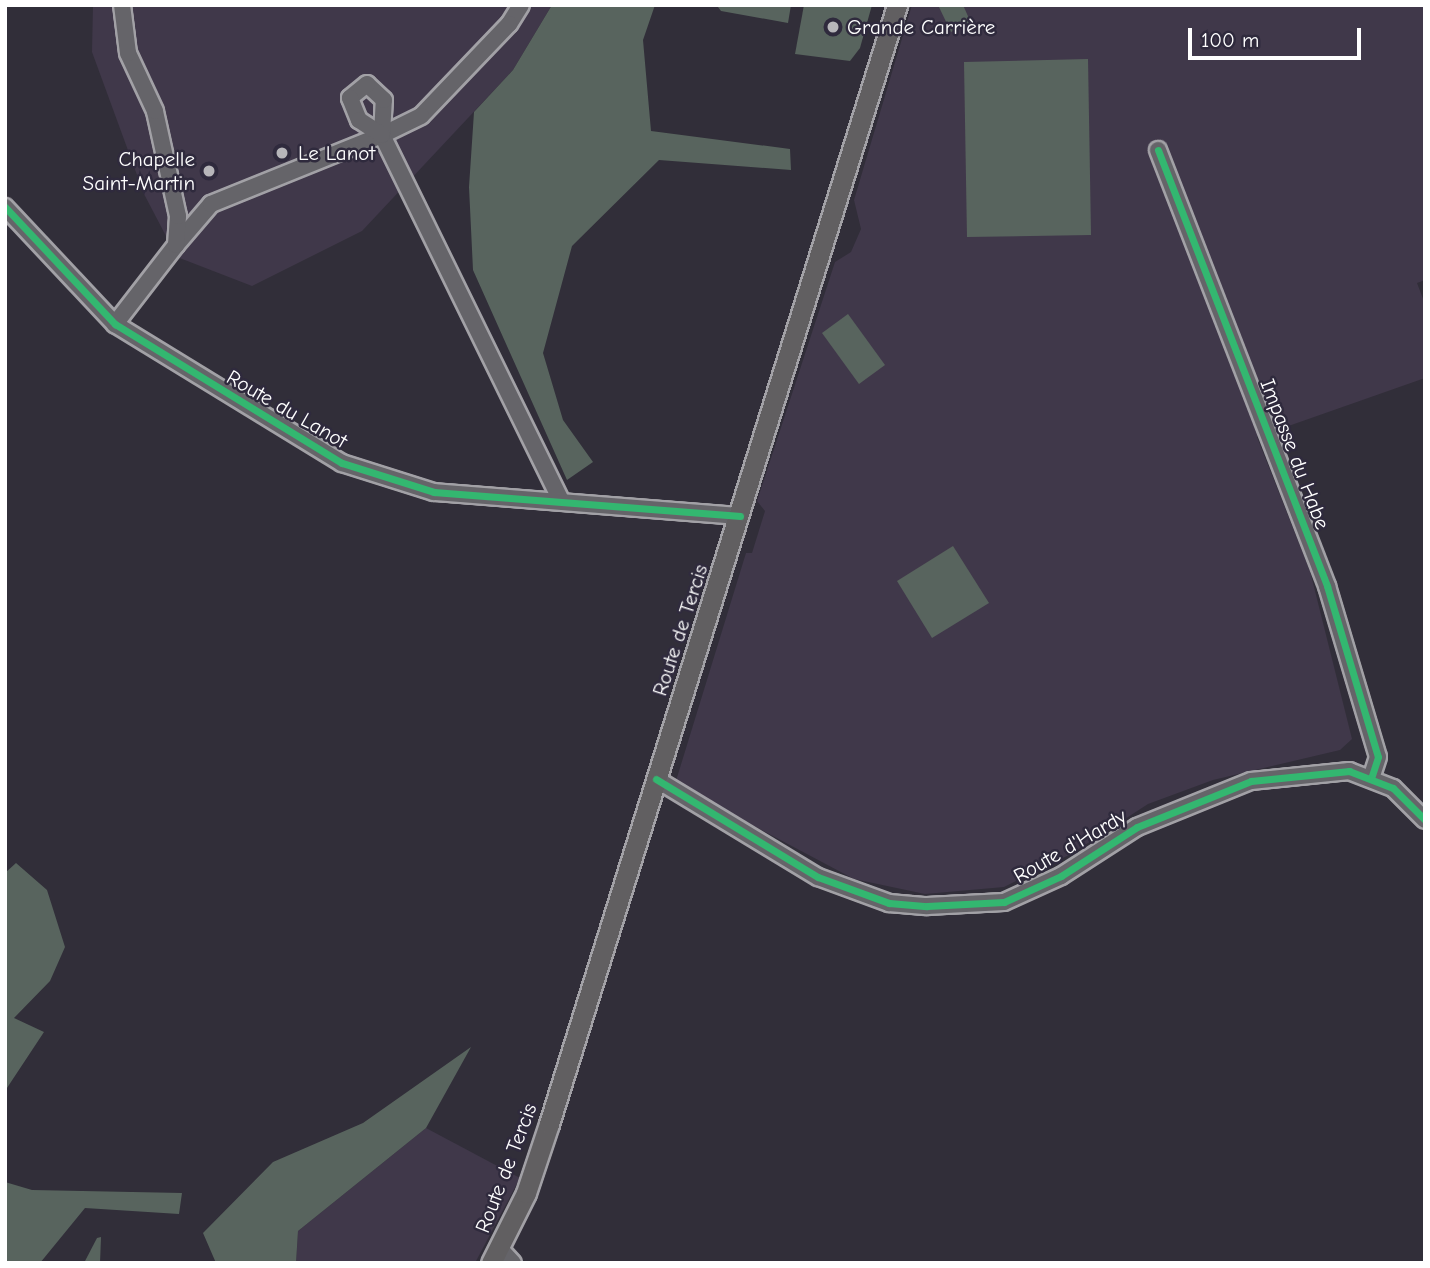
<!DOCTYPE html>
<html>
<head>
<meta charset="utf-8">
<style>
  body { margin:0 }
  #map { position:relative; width:1430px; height:1268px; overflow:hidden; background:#312e39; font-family:"Comic Neue",sans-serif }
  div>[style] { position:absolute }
  .built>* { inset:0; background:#40384a }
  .green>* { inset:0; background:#58645e }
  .roads { filter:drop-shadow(2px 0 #a2a1a6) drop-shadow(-2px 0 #a2a1a6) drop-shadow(0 2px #a2a1a6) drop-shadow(0 -2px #a2a1a6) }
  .minor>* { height:16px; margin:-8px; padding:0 8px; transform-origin:8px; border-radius:8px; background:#656469 }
  .major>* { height:19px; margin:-9.5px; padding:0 9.5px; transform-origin:9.5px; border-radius:9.5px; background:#615f61 }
  .cycleway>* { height:7px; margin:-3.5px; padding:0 3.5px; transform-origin:3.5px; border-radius:3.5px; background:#33b770 }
  .dots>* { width:19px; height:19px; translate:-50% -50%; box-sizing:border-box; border:4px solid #2f2a3d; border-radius:50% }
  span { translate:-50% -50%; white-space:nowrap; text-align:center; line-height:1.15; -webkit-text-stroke:5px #2f2a3d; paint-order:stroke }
  .poi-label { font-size:21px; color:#fff }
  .left { translate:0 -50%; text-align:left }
  .right { translate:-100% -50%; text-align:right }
  .street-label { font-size:21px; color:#fff }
  .frame { position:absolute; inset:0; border:7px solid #fff; pointer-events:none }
  .scale { position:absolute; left:1188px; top:28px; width:173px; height:32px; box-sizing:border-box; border:4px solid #fff; border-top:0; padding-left:9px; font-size:21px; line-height:24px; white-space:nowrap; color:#fff; -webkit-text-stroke:5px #2f2a3d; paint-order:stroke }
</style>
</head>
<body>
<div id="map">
  <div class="built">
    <i style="clip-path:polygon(93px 5px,552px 5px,513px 70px,362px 231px,252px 286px,177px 257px,144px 194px,92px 52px)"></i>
    <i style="clip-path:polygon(912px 5px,1425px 5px,1425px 280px,1417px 283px,1425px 304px,1425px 378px,1257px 437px,1310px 571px,1352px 739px,1340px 750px,1213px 780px,1148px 804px,1071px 854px,1004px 887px,925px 894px,854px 879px,675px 784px,746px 553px,752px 553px,765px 511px,757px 501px,835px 262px,851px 252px,861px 229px,854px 200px)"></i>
    <i style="clip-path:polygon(426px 1128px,520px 1178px,475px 1263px,296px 1263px,298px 1231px)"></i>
  </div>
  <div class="green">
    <i style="clip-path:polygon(552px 5px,655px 5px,643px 40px,651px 131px,790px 149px,791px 170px,659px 160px,572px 246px,543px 353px,563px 420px,593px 462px,567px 480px,473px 270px,469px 187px,474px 112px,513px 70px)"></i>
    <i style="clip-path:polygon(791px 5px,788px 23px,721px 11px,718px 7px)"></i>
    <i style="clip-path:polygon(804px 5px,872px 5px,860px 48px,850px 61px,795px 54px)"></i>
    <i style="clip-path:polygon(938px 5px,963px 5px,971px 23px,951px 32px)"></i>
    <i style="clip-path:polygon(1088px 59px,1091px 235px,967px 237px,964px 62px)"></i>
    <i style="clip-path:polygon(848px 314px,885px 365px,859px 384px,822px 333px)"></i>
    <i style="clip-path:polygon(953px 546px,989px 603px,932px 638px,897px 581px)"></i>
    <i style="clip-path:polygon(16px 863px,47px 890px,65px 947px,50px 981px,14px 1018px,44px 1032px,5px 1091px,5px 873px)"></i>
    <i style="clip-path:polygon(471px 1047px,426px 1128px,298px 1231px,296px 1263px,216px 1263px,203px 1233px,273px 1162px,363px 1123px)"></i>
    <i style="clip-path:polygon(5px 1182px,32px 1190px,182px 1193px,179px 1214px,85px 1208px,40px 1263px,5px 1263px)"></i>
    <i style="clip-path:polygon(101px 1237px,100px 1263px,84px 1263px,97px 1238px)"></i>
  </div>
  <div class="roads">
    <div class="minor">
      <i style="left:521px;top:5px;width:22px;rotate:122deg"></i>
      <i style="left:509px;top:24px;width:127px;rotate:133.7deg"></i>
      <i style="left:421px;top:116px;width:43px;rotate:154deg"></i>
      <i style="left:382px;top:135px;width:405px;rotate:63.9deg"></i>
      <i style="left:1158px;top:150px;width:468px;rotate:68.8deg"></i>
      <i style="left:1327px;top:586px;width:178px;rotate:73.4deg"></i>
      <i style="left:1378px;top:757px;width:20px;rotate:108deg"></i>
      <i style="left:5px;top:207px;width:161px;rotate:46.8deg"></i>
      <i style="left:115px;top:324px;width:266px;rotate:31.5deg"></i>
      <i style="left:342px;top:463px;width:96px;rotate:17.5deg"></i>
      <i style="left:434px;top:492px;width:307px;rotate:4.5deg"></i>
      <i style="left:176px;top:245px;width:54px;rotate:-49.5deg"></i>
      <i style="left:211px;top:204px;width:184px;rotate:-22deg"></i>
      <i style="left:382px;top:135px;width:35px;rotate:-87deg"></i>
      <i style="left:384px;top:100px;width:23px;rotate:-137deg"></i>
      <i style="left:367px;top:84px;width:22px;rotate:141deg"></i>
      <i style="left:350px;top:98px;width:24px;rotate:68deg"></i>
      <i style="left:359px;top:120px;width:27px;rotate:33deg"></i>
      <i style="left:115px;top:324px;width:100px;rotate:-52.3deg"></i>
      <i style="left:176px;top:245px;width:29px;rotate:-86deg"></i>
      <i style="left:178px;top:216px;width:107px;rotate:-102.4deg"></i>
      <i style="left:155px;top:111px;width:64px;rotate:-115deg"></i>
      <i style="left:128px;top:53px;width:48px;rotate:-97.1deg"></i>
      <i style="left:656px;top:779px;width:189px;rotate:31.2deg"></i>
      <i style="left:818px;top:877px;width:76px;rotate:20.1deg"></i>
      <i style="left:889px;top:903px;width:38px;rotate:5deg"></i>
      <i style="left:927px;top:906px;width:77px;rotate:-3deg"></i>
      <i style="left:1004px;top:902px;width:63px;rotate:-24.5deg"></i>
      <i style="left:1061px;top:876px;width:90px;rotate:-32.8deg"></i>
      <i style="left:1137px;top:827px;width:123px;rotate:-22deg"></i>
      <i style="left:1251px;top:781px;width:99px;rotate:-5.8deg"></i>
      <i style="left:1349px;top:771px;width:47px;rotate:21.1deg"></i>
      <i style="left:1393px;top:788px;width:45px;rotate:45deg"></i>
      <i style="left:500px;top:1249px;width:19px;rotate:47deg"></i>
    </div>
    <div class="major">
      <i style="left:491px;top:1263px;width:78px;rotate:-63.4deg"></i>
      <i style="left:526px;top:1193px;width:73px;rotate:-71.6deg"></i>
      <i style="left:549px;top:1124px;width:1172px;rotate:-72.72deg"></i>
    </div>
  </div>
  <div class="cycleway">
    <i style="left:1158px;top:150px;width:468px;rotate:68.8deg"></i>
    <i style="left:1327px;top:586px;width:178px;rotate:73.4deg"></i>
    <i style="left:1378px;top:757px;width:20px;rotate:108deg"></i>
    <i style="left:5px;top:207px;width:161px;rotate:46.8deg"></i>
    <i style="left:115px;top:324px;width:266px;rotate:31.5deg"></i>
    <i style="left:342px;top:463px;width:96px;rotate:17.5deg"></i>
    <i style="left:434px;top:492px;width:307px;rotate:4.5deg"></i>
    <i style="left:656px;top:779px;width:189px;rotate:31.2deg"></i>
    <i style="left:818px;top:877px;width:76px;rotate:20.1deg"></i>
    <i style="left:889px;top:903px;width:38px;rotate:5deg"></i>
    <i style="left:927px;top:906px;width:77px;rotate:-3deg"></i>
    <i style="left:1004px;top:902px;width:63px;rotate:-24.5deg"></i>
    <i style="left:1061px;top:876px;width:90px;rotate:-32.8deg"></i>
    <i style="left:1137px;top:827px;width:123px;rotate:-22deg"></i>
    <i style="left:1251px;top:781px;width:99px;rotate:-5.8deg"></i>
    <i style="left:1349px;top:771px;width:47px;rotate:21.1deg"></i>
    <i style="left:1393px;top:788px;width:45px;rotate:45deg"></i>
  </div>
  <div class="dots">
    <i style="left:833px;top:27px;background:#b7b6ba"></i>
    <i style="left:282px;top:153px;background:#b7b6ba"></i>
    <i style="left:209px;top:171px;background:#b7b6ba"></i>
  </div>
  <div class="poi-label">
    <span class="left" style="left:847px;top:27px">Grande Carrière</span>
    <span class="left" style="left:298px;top:153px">Le Lanot</span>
    <span class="right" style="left:195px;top:171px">Chapelle<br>Saint-Martin</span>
  </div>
  <div class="street-label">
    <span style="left:287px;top:409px;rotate:30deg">Route du Lanot</span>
    <span style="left:1295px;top:454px;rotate:69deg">Impasse du Habe</span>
    <span style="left:680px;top:630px;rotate:-72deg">Route de Tercis</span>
    <span style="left:1070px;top:846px;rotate:-30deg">Route d'Hardy</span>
    <span style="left:506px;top:1168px;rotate:-69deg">Route de Tercis</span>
  </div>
  <div class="frame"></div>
  <div class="scale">100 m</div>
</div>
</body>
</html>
